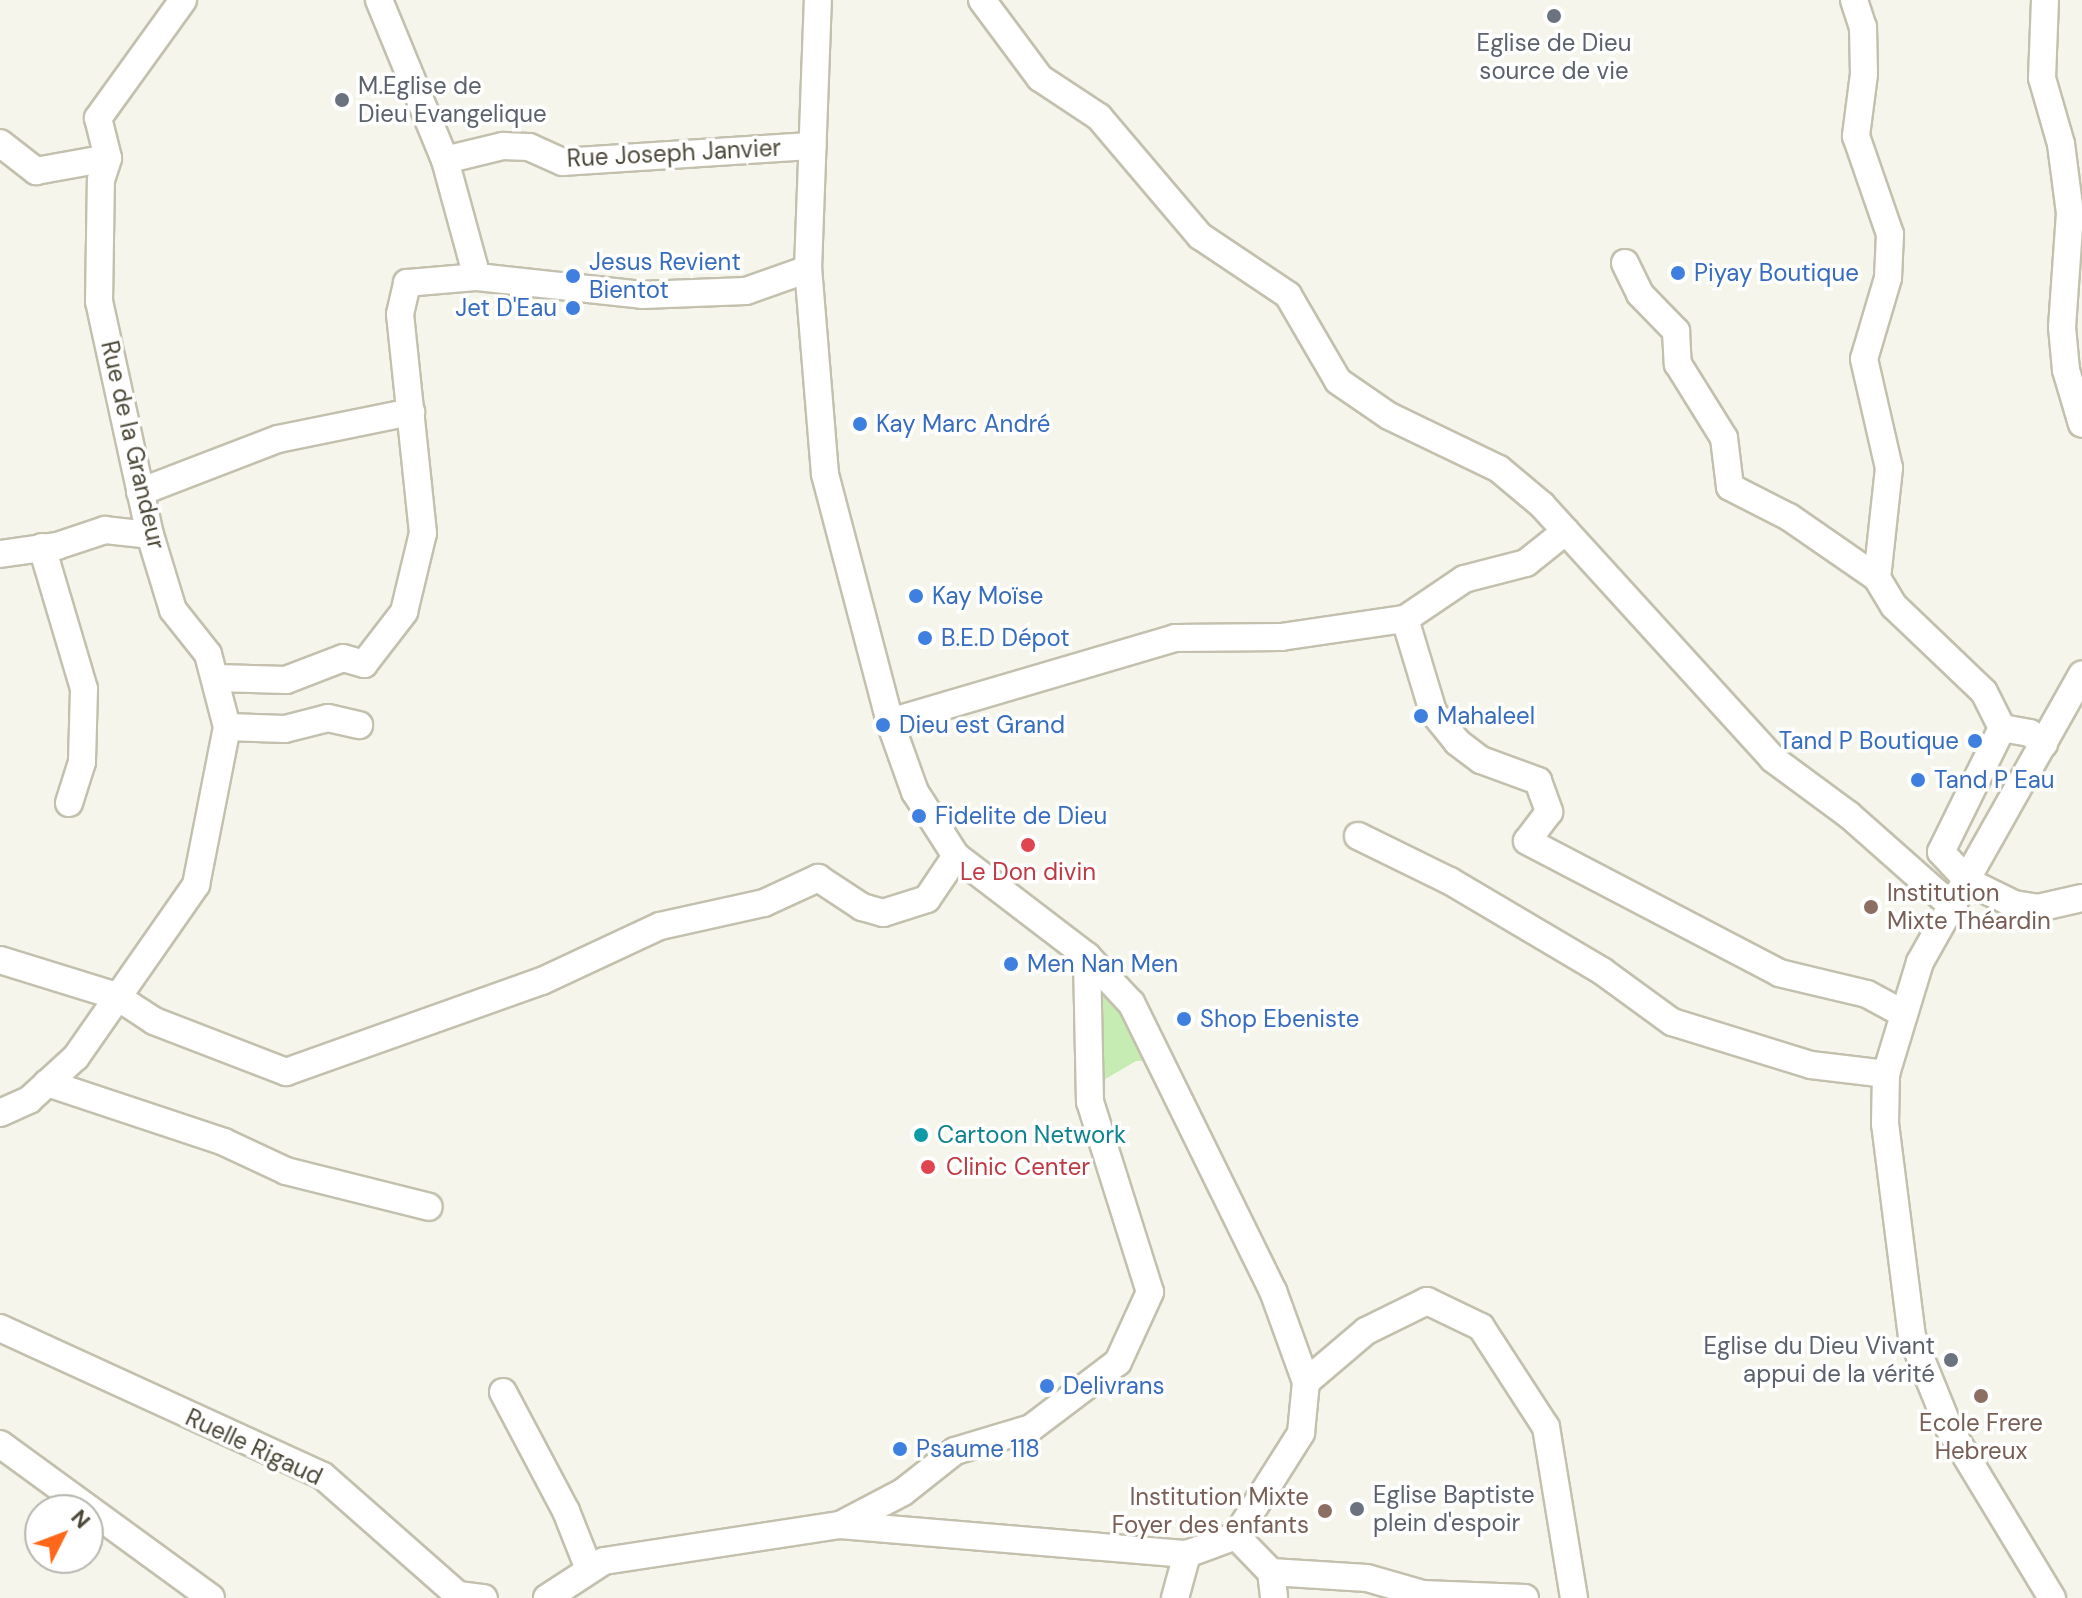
<!DOCTYPE html>
<html>
<head>
<meta charset="utf-8">
<style>
  body { margin:0 }
  #map { position:relative; width:2082px; height:1598px; overflow:hidden; background:#f6f5eb; font-family:"DM Sans",sans-serif }
  div>[style] { position:absolute }
  .green>* { inset:0; background:#c7ecb3 }
  .roads { filter:drop-shadow(2px 0 #c3c0ad) drop-shadow(-2px 0 #c3c0ad) drop-shadow(0 2px #c3c0ad) drop-shadow(0 -2px #c3c0ad) }
  .minor>* { height:26px; margin:-13px; padding:0 13px; transform-origin:13px; border-radius:13px; background:#fff }
  .dots>* { width:22px; height:22px; translate:-50% -50%; box-sizing:border-box; border:4px solid #fff; border-radius:50% }
  span { translate:-50% -50%; white-space:nowrap; text-align:center; line-height:1.15; -webkit-text-stroke:7px #fff; paint-order:stroke }
  .worship-label { font-size:24px; color:#5b616d }
  .left { translate:0 -50%; text-align:left }
  .right { translate:-100% -50%; text-align:right }
  .street-label { font-size:24px; color:#4c4838 }
  .shop-label { font-size:24px; color:#366cbe }
  .health-label { font-size:24px; color:#be3a42 }
  .education-label { font-size:24px; color:#785e54 }
  .culture-label { font-size:24px; color:#0d838f }
  .north { position:absolute; left:24px; top:1494px; width:80px; height:80px; box-sizing:border-box; background:#fff; border:2px solid #b7b6af; border-radius:50%; rotate:48deg; font-size:22px; font-weight:700; line-height:32px; text-align:center; color:#4c4838 }
  .north::after { content:''; display:block; margin:auto; width:28px; height:36px; background:#ff681a; clip-path:polygon(50% 0,100% 100%,50% 72%,0 100%) }
</style>
</head>
<body>
<div id="map">
  <div class="green">
    <i style="clip-path:polygon(1098px 981px,1154px 1061px,1136px 1061px,1102px 1081px)"></i>
  </div>
  <div class="roads">
    <div class="minor">
      <i style="left:379px;top:0;width:173px;rotate:67.6deg"></i>
      <i style="left:445px;top:160px;width:121px;rotate:74.7deg"></i>
      <i style="left:477px;top:277px;width:166px;rotate:6.2deg"></i>
      <i style="left:642px;top:295px;width:104px;rotate:-2.2deg"></i>
      <i style="left:746px;top:291px;width:66px;rotate:-19.5deg"></i>
      <i style="left:982px;top:0;width:97px;rotate:53.4deg"></i>
      <i style="left:1040px;top:78px;width:71px;rotate:33.5deg"></i>
      <i style="left:1099px;top:117px;width:156px;rotate:49.7deg"></i>
      <i style="left:1200px;top:236px;width:106px;rotate:33.8deg"></i>
      <i style="left:1288px;top:295px;width:99px;rotate:59.8deg"></i>
      <i style="left:1338px;top:381px;width:62px;rotate:34.5deg"></i>
      <i style="left:1389px;top:416px;width:122px;rotate:25.7deg"></i>
      <i style="left:1499px;top:469px;width:56px;rotate:39.9deg"></i>
      <i style="left:1542px;top:505px;width:343px;rotate:47.7deg"></i>
      <i style="left:1773px;top:759px;width:94px;rotate:36.4deg"></i>
      <i style="left:1849px;top:815px;width:140px;rotate:41.5deg"></i>
      <i style="left:1854px;top:0;width:28px;rotate:72deg"></i>
      <i style="left:1863px;top:27px;width:47px;rotate:88.8deg"></i>
      <i style="left:1864px;top:74px;width:63px;rotate:97.4deg"></i>
      <i style="left:1856px;top:136px;width:104px;rotate:70.9deg"></i>
      <i style="left:1890px;top:234px;width:44px;rotate:92.6deg"></i>
      <i style="left:1888px;top:278px;width:84px;rotate:106.5deg"></i>
      <i style="left:1864px;top:359px;width:112px;rotate:77.1deg"></i>
      <i style="left:1889px;top:468px;width:111px;rotate:96.2deg"></i>
      <i style="left:1877px;top:578px;width:33px;rotate:59deg"></i>
      <i style="left:1894px;top:606px;width:124px;rotate:43.7deg"></i>
      <i style="left:1984px;top:692px;width:40px;rotate:63.4deg"></i>
      <i style="left:2045px;top:0;width:78px;rotate:92.2deg"></i>
      <i style="left:2042px;top:78px;width:69px;rotate:73.9deg"></i>
      <i style="left:2061px;top:144px;width:70px;rotate:82.6deg"></i>
      <i style="left:2070px;top:213px;width:114px;rotate:94deg"></i>
      <i style="left:2062px;top:327px;width:43px;rotate:84.7deg"></i>
      <i style="left:2066px;top:370px;width:56px;rotate:73.5deg"></i>
      <i style="left:0;top:143px;width:46px;rotate:37.9deg"></i>
      <i style="left:36px;top:171px;width:73px;rotate:-10.2deg"></i>
      <i style="left:445px;top:160px;width:60px;rotate:-13.6deg"></i>
      <i style="left:503px;top:146px;width:26px;rotate:2deg"></i>
      <i style="left:529px;top:147px;width:37px;rotate:24deg"></i>
      <i style="left:563px;top:162px;width:250px;rotate:-3.7deg"></i>
      <i style="left:1625px;top:263px;width:34px;rotate:64deg"></i>
      <i style="left:1640px;top:294px;width:52px;rotate:45.8deg"></i>
      <i style="left:1676px;top:331px;width:33px;rotate:87deg"></i>
      <i style="left:1678px;top:364px;width:87px;rotate:58.1deg"></i>
      <i style="left:1724px;top:438px;width:49px;rotate:83deg"></i>
      <i style="left:1730px;top:487px;width:66px;rotate:27deg"></i>
      <i style="left:1789px;top:517px;width:107px;rotate:34.7deg"></i>
      <i style="left:140px;top:492px;width:148px;rotate:-21deg"></i>
      <i style="left:278px;top:439px;width:136px;rotate:-11.5deg"></i>
      <i style="left:42px;top:547px;width:148px;rotate:73.5deg"></i>
      <i style="left:84px;top:689px;width:73px;rotate:91.6deg"></i>
      <i style="left:82px;top:762px;width:43px;rotate:107.6deg"></i>
      <i style="left:0;top:554px;width:58px;rotate:-8deg"></i>
      <i style="left:57px;top:546px;width:51px;rotate:-18.4deg"></i>
      <i style="left:105px;top:530px;width:45px;rotate:6.3deg"></i>
      <i style="left:1405px;top:619px;width:71px;rotate:-34.1deg"></i>
      <i style="left:1464px;top:579px;width:64px;rotate:-14.5deg"></i>
      <i style="left:1526px;top:563px;width:51px;rotate:-38.7deg"></i>
      <i style="left:217px;top:678px;width:69px;rotate:1.7deg"></i>
      <i style="left:286px;top:680px;width:61px;rotate:-21.1deg"></i>
      <i style="left:343px;top:658px;width:22px;rotate:16deg"></i>
      <i style="left:364px;top:664px;width:66px;rotate:-52.4deg"></i>
      <i style="left:404px;top:612px;width:81px;rotate:-76.5deg"></i>
      <i style="left:423px;top:533px;width:220px;rotate:-96deg"></i>
      <i style="left:400px;top:314px;width:32px;rotate:-77deg"></i>
      <i style="left:407px;top:283px;width:70px;rotate:-4.9deg"></i>
      <i style="left:890px;top:722px;width:297px;rotate:-16.4deg"></i>
      <i style="left:1175px;top:638px;width:106px;rotate:-0.5deg"></i>
      <i style="left:1281px;top:637px;width:125px;rotate:-8.3deg"></i>
      <i style="left:1405px;top:619px;width:97px;rotate:73.2deg"></i>
      <i style="left:1433px;top:712px;width:38px;rotate:51deg"></i>
      <i style="left:1457px;top:742px;width:30px;rotate:37deg"></i>
      <i style="left:1481px;top:760px;width:61px;rotate:20.2deg"></i>
      <i style="left:1538px;top:781px;width:33px;rotate:70deg"></i>
      <i style="left:1549px;top:812px;width:36px;rotate:127deg"></i>
      <i style="left:1527px;top:841px;width:284px;rotate:27.6deg"></i>
      <i style="left:1779px;top:973px;width:90px;rotate:13.4deg"></i>
      <i style="left:1867px;top:994px;width:42px;rotate:28.4deg"></i>
      <i style="left:227px;top:727px;width:58px;rotate:2deg"></i>
      <i style="left:285px;top:729px;width:44px;rotate:-14.3deg"></i>
      <i style="left:328px;top:718px;width:32px;rotate:13deg"></i>
      <i style="left:2044px;top:744px;width:18px;rotate:-142deg"></i>
      <i style="left:2030px;top:733px;width:28px;rotate:-170deg"></i>
      <i style="left:2002px;top:728px;width:138px;rotate:116.2deg"></i>
      <i style="left:1941px;top:852px;width:41px;rotate:47deg"></i>
      <i style="left:1969px;top:882px;width:50px;rotate:26.1deg"></i>
      <i style="left:2014px;top:904px;width:24px;rotate:9deg"></i>
      <i style="left:2038px;top:908px;width:45px;rotate:-12.8deg"></i>
      <i style="left:1358px;top:836px;width:102px;rotate:26.1deg"></i>
      <i style="left:1450px;top:881px;width:177px;rotate:30.6deg"></i>
      <i style="left:1602px;top:971px;width:87px;rotate:36.1deg"></i>
      <i style="left:1672px;top:1022px;width:145px;rotate:17.2deg"></i>
      <i style="left:1811px;top:1065px;width:76px;rotate:6.8deg"></i>
      <i style="left:0;top:960px;width:121px;rotate:17.2deg"></i>
      <i style="left:116px;top:996px;width:45px;rotate:33.3deg"></i>
      <i style="left:154px;top:1021px;width:142px;rotate:21.1deg"></i>
      <i style="left:286px;top:1072px;width:272px;rotate:-19.6deg"></i>
      <i style="left:542px;top:981px;width:130px;rotate:-25deg"></i>
      <i style="left:660px;top:926px;width:107px;rotate:-12.5deg"></i>
      <i style="left:764px;top:903px;width:60px;rotate:-24.8deg"></i>
      <i style="left:818px;top:878px;width:53px;rotate:33.4deg"></i>
      <i style="left:862px;top:907px;width:22px;rotate:16deg"></i>
      <i style="left:883px;top:913px;width:46px;rotate:-17.7deg"></i>
      <i style="left:927px;top:899px;width:52px;rotate:-56deg"></i>
      <i style="left:47px;top:1083px;width:187px;rotate:18.4deg"></i>
      <i style="left:224px;top:1142px;width:68px;rotate:25.1deg"></i>
      <i style="left:286px;top:1171px;width:147px;rotate:14.1deg"></i>
      <i style="left:0;top:1113px;width:32px;rotate:-24deg"></i>
      <i style="left:29px;top:1100px;width:64px;rotate:-42.5deg"></i>
      <i style="left:76px;top:1057px;width:210px;rotate:-55.1deg"></i>
      <i style="left:196px;top:885px;width:161px;rotate:-78.9deg"></i>
      <i style="left:227px;top:727px;width:75px;rotate:-104.6deg"></i>
      <i style="left:208px;top:654px;width:56px;rotate:-128.5deg"></i>
      <i style="left:173px;top:610px;width:78px;rotate:-107deg"></i>
      <i style="left:150px;top:535px;width:239px;rotate:-102.3deg"></i>
      <i style="left:99px;top:302px;width:122px;rotate:-89.1deg"></i>
      <i style="left:101px;top:180px;width:23px;rotate:-72deg"></i>
      <i style="left:108px;top:158px;width:41px;rotate:-104deg"></i>
      <i style="left:98px;top:118px;width:145px;rotate:-54.2deg"></i>
      <i style="left:0;top:1328px;width:355px;rotate:24.6deg"></i>
      <i style="left:323px;top:1476px;width:180px;rotate:41.4deg"></i>
      <i style="left:458px;top:1595px;width:26px;rotate:7deg"></i>
      <i style="left:1306px;top:1382px;width:79px;rotate:-40.4deg"></i>
      <i style="left:1366px;top:1331px;width:68px;rotate:-26.2deg"></i>
      <i style="left:1427px;top:1301px;width:60px;rotate:25.7deg"></i>
      <i style="left:1481px;top:1327px;width:119px;rotate:57deg"></i>
      <i style="left:1546px;top:1427px;width:173px;rotate:80.7deg"></i>
      <i style="left:503px;top:1392px;width:135px;rotate:62.1deg"></i>
      <i style="left:566px;top:1511px;width:62px;rotate:68.4deg"></i>
      <i style="left:0;top:1444px;width:261px;rotate:36.1deg"></i>
      <i style="left:840px;top:1525px;width:71px;rotate:-27.6deg"></i>
      <i style="left:903px;top:1492px;width:66px;rotate:-38.3deg"></i>
      <i style="left:955px;top:1451px;width:79px;rotate:-16.8deg"></i>
      <i style="left:1031px;top:1428px;width:109px;rotate:-37.2deg"></i>
      <i style="left:1118px;top:1362px;width:77px;rotate:-65.4deg"></i>
      <i style="left:1150px;top:1292px;width:199px;rotate:-107.5deg"></i>
      <i style="left:1090px;top:1102px;width:146px;rotate:-91.2deg"></i>
      <i style="left:1236px;top:1536px;width:50px;rotate:45.8deg"></i>
      <i style="left:1271px;top:1572px;width:96px;rotate:3.6deg"></i>
      <i style="left:1367px;top:1578px;width:58px;rotate:15.9deg"></i>
      <i style="left:1423px;top:1594px;width:102px;rotate:2.2deg"></i>
      <i style="left:1271px;top:1572px;width:26px;rotate:83deg"></i>
      <i style="left:547px;top:1598px;width:68px;rotate:-33deg"></i>
      <i style="left:604px;top:1561px;width:239px;rotate:-8.7deg"></i>
      <i style="left:840px;top:1525px;width:348px;rotate:4.8deg"></i>
      <i style="left:1187px;top:1554px;width:52px;rotate:-20.2deg"></i>
      <i style="left:1236px;top:1536px;width:122px;rotate:-57.7deg"></i>
      <i style="left:1301px;top:1433px;width:51px;rotate:-84.4deg"></i>
      <i style="left:1306px;top:1382px;width:97px;rotate:-109.9deg"></i>
      <i style="left:1273px;top:1291px;width:321px;rotate:-116.2deg"></i>
      <i style="left:1131px;top:1003px;width:64px;rotate:-133.1deg"></i>
      <i style="left:1087px;top:956px;width:165px;rotate:-142.6deg"></i>
      <i style="left:956px;top:856px;width:76px;rotate:-122.6deg"></i>
      <i style="left:915px;top:792px;width:74px;rotate:-109.7deg"></i>
      <i style="left:890px;top:722px;width:256px;rotate:-104.7deg"></i>
      <i style="left:825px;top:474px;width:206px;rotate:-94.7deg"></i>
      <i style="left:808px;top:269px;width:269px;rotate:-87.9deg"></i>
      <i style="left:1175px;top:1598px;width:46px;rotate:-74.7deg"></i>
      <i style="left:2052px;top:1598px;width:199px;rotate:-121.2deg"></i>
      <i style="left:1949px;top:1428px;width:98px;rotate:-112.1deg"></i>
      <i style="left:1912px;top:1337px;width:215px;rotate:-97.2deg"></i>
      <i style="left:1885px;top:1124px;width:50px;rotate:-88.9deg"></i>
      <i style="left:1886px;top:1074px;width:117px;rotate:-73.1deg"></i>
      <i style="left:1920px;top:962px;width:330px;rotate:-60.6deg"></i>
    </div>
  </div>
  <div class="dots">
    <i style="left:1554px;top:16px;background:#6b7280"></i>
    <i style="left:342px;top:100px;background:#6b7280"></i>
    <i style="left:1678px;top:273px;background:#3f7fe0"></i>
    <i style="left:573px;top:276px;background:#3f7fe0"></i>
    <i style="left:573px;top:308px;background:#3f7fe0"></i>
    <i style="left:860px;top:424px;background:#3f7fe0"></i>
    <i style="left:916px;top:596px;background:#3f7fe0"></i>
    <i style="left:925px;top:638px;background:#3f7fe0"></i>
    <i style="left:1421px;top:716px;background:#3f7fe0"></i>
    <i style="left:883px;top:725px;background:#3f7fe0"></i>
    <i style="left:1975px;top:741px;background:#3f7fe0"></i>
    <i style="left:1918px;top:780px;background:#3f7fe0"></i>
    <i style="left:919px;top:816px;background:#3f7fe0"></i>
    <i style="left:1028px;top:845px;background:#e0444e"></i>
    <i style="left:1871px;top:907px;background:#8d6e63"></i>
    <i style="left:1011px;top:964px;background:#3f7fe0"></i>
    <i style="left:1184px;top:1019px;background:#3f7fe0"></i>
    <i style="left:921px;top:1135px;background:#0f9aa8"></i>
    <i style="left:928px;top:1167px;background:#e0444e"></i>
    <i style="left:1951px;top:1360px;background:#6b7280"></i>
    <i style="left:1047px;top:1386px;background:#3f7fe0"></i>
    <i style="left:1981px;top:1396px;background:#8d6e63"></i>
    <i style="left:900px;top:1449px;background:#3f7fe0"></i>
    <i style="left:1357px;top:1509px;background:#6b7280"></i>
    <i style="left:1325px;top:1511px;background:#8d6e63"></i>
  </div>
  <div class="worship-label">
    <span style="left:1554px;top:57px">Eglise de Dieu<br>source de vie</span>
    <span class="left" style="left:358px;top:100px">M.Eglise de<br>Dieu Evangelique</span>
    <span class="right" style="left:1935px;top:1360px">Eglise du Dieu Vivant<br>appui de la vérité</span>
    <span class="left" style="left:1373px;top:1509px">Eglise Baptiste<br>plein d'espoir</span>
  </div>
  <div class="street-label">
    <span style="left:674px;top:153px;rotate:-3deg">Rue Joseph Janvier</span>
    <span style="left:133px;top:445px;rotate:77deg">Rue de la Grandeur</span>
    <span style="left:254px;top:1447px;rotate:25deg">Ruelle Rigaud</span>
  </div>
  <div class="shop-label">
    <span class="left" style="left:589px;top:276px">Jesus Revient<br>Bientot</span>
    <span class="left" style="left:1694px;top:273px">Piyay Boutique</span>
    <span class="right" style="left:557px;top:308px">Jet D'Eau</span>
    <span class="left" style="left:876px;top:424px">Kay Marc André</span>
    <span class="left" style="left:932px;top:596px">Kay Moïse</span>
    <span class="left" style="left:941px;top:638px">B.E.D Dépot</span>
    <span class="left" style="left:1437px;top:716px">Mahaleel</span>
    <span class="left" style="left:899px;top:725px">Dieu est Grand</span>
    <span class="right" style="left:1959px;top:741px">Tand P Boutique</span>
    <span class="left" style="left:1934px;top:780px">Tand P Eau</span>
    <span class="left" style="left:935px;top:816px">Fidelite de Dieu</span>
    <span class="left" style="left:1027px;top:964px">Men Nan Men</span>
    <span class="left" style="left:1200px;top:1019px">Shop Ebeniste</span>
    <span class="left" style="left:1063px;top:1386px">Delivrans</span>
    <span class="left" style="left:916px;top:1449px">Psaume 118</span>
  </div>
  <div class="health-label">
    <span style="left:1028px;top:872px">Le Don divin</span>
    <span class="left" style="left:946px;top:1167px">Clinic Center</span>
  </div>
  <div class="education-label">
    <span class="left" style="left:1887px;top:907px">Institution<br>Mixte Théardin</span>
    <span style="left:1981px;top:1437px">Ecole Frere<br>Hebreux</span>
    <span class="right" style="left:1309px;top:1511px">Institution Mixte<br>Foyer des enfants</span>
  </div>
  <div class="culture-label">
    <span class="left" style="left:937px;top:1135px">Cartoon Network</span>
  </div>
  <div class="north">N</div>
</div>
</body>
</html>
